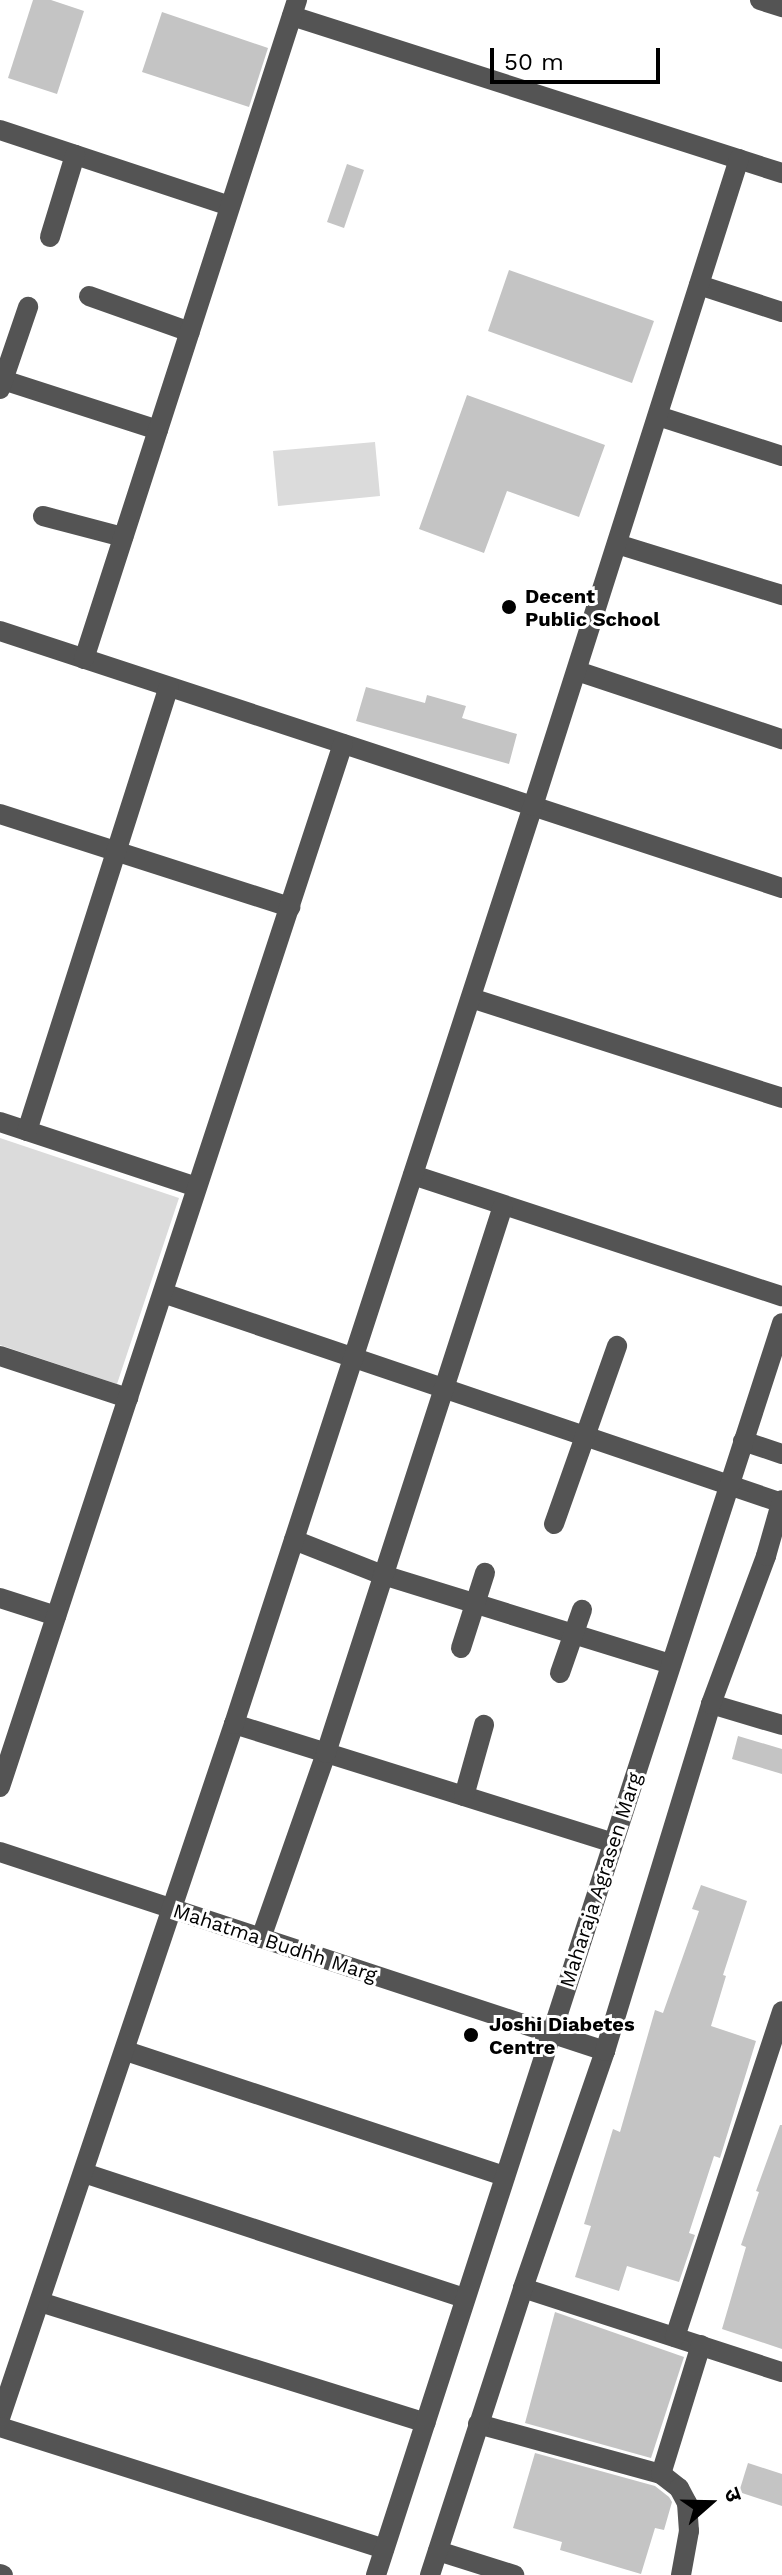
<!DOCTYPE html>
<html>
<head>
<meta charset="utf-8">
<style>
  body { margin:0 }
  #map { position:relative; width:782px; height:2575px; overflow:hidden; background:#fff; font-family:"Work Sans","Noto Sans Devanagari",sans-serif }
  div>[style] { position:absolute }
  .green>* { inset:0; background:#dbdbdb }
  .building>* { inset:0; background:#c4c4c4 }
  .minor>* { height:20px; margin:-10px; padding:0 10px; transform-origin:10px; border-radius:10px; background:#545454 }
  .dots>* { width:22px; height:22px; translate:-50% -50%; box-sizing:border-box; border:4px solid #fff; border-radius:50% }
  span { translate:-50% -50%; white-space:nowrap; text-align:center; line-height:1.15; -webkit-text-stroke:6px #fff; paint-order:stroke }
  .poi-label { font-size:20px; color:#000; font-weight:700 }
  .left { translate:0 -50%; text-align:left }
  .street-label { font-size:20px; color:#000 }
  .north { position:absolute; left:670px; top:2463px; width:80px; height:80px; -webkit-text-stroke:6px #fff; paint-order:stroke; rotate:70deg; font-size:22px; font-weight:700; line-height:32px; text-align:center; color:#000 }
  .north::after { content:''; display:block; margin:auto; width:28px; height:36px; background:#000; clip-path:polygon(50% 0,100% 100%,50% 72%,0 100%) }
  .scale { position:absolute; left:490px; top:48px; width:170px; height:36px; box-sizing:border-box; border:4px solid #000; border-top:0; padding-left:10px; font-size:24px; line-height:28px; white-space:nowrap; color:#000; -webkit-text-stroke:6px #fff; paint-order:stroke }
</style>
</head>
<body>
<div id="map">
  <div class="green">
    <i style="clip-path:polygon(375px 442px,380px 496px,278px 506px,273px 451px)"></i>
    <i style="clip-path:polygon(0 1138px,179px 1198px,117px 1384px,0 1345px)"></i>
  </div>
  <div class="building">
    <i style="clip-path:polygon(33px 0,51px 0,84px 11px,57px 94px,8px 78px)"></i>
    <i style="clip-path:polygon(162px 12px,268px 48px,249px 107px,142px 72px)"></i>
    <i style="clip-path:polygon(347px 164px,364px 170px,344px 228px,327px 222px)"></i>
    <i style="clip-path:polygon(509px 270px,654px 321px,632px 383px,488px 331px)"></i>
    <i style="clip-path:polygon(467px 395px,605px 445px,579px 517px,507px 491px,484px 553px,419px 529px)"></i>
    <i style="clip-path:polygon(366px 687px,425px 703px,427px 695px,466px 706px,462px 718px,517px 734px,509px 764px,356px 721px)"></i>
    <i style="clip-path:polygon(738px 1736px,782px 1749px,782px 1774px,732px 1759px)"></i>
    <i style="clip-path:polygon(701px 1885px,747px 1901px,723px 1975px,726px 1976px,711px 2026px,756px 2041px,720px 2158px,714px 2156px,689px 2233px,695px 2235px,679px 2282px,627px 2266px,619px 2291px,575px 2277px,591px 2226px,584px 2224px,613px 2129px,620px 2132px,655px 2010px,663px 2013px,699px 1911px,692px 1909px)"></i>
    <i style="clip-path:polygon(780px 2125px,782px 2125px,782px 2349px,722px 2329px,746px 2247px,741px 2245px,759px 2192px,756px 2191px)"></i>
    <i style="clip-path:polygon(555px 2312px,684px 2357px,651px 2458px,525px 2423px)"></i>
    <i style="clip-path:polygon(535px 2453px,655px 2486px,669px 2497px,672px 2502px,664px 2530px,655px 2528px,641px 2574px,560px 2550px,562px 2542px,513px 2528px)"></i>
    <i style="clip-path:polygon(748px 2463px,782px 2474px,782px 2506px,739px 2492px)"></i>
  </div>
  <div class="minor">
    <i style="left:760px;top:0;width:23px;rotate:18deg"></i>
    <i style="left:292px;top:16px;width:515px;rotate:17.77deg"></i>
    <i style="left:0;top:130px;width:242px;rotate:18.3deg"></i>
    <i style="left:50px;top:237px;width:86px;rotate:-73deg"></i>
    <i style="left:699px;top:285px;width:87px;rotate:18deg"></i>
    <i style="left:89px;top:296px;width:107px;rotate:19.6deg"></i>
    <i style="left:0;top:379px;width:166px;rotate:17.9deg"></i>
    <i style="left:0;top:389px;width:87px;rotate:-71.1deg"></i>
    <i style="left:658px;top:416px;width:130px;rotate:17.9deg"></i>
    <i style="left:43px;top:516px;width:83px;rotate:14.7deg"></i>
    <i style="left:617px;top:544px;width:173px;rotate:17.2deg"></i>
    <i style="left:0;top:631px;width:823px;rotate:18.19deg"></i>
    <i style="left:84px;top:659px;width:693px;rotate:-72.09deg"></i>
    <i style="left:577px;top:671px;width:216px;rotate:18.4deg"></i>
    <i style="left:0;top:814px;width:305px;rotate:17.8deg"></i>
    <i style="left:471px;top:998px;width:327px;rotate:17.8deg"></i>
    <i style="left:0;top:1122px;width:207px;rotate:18.3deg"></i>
    <i style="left:27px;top:1131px;width:466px;rotate:-72.3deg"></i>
    <i style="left:413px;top:1175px;width:388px;rotate:18.2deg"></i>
    <i style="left:163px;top:1293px;width:654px;rotate:18.74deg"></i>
    <i style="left:0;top:1356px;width:135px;rotate:18.2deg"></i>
    <i style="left:743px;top:1441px;width:41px;rotate:18.4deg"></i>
    <i style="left:554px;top:1524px;width:189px;rotate:-70.5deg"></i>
    <i style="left:294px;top:1540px;width:96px;rotate:21.5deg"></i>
    <i style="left:383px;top:1575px;width:300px;rotate:17.2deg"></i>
    <i style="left:0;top:1598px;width:59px;rotate:17.8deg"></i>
    <i style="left:461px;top:1648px;width:79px;rotate:-72.3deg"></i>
    <i style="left:560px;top:1673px;width:67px;rotate:-70.8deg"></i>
    <i style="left:711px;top:1704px;width:74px;rotate:16.5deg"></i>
    <i style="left:234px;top:1724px;width:397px;rotate:17.4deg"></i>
    <i style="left:0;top:1787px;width:1098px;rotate:-71.8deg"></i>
    <i style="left:464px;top:1796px;width:74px;rotate:-74.3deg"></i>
    <i style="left:0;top:1852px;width:637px;rotate:18.21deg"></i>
    <i style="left:261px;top:1938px;width:196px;rotate:-70.6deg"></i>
    <i style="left:326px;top:1753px;width:575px;rotate:-72.07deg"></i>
    <i style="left:126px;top:2051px;width:399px;rotate:18.3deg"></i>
    <i style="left:84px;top:2173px;width:401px;rotate:18.2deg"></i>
    <i style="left:523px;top:2288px;width:272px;rotate:18deg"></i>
    <i style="left:40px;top:2302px;width:404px;rotate:17.4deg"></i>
    <i style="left:675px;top:2337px;width:343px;rotate:-71.8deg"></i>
    <i style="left:0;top:2418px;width:732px;rotate:-71.37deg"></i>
    <i style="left:234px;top:1724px;width:965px;rotate:-71.96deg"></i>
    <i style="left:533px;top:806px;width:679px;rotate:-72.34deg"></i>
    <i style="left:478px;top:2424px;width:190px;rotate:15.3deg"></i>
    <i style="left:661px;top:2474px;width:23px;rotate:38deg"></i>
    <i style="left:679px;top:2488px;width:17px;rotate:62deg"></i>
    <i style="left:687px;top:2503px;width:28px;rotate:86deg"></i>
    <i style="left:689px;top:2531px;width:45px;rotate:100.3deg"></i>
    <i style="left:0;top:2427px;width:403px;rotate:17.6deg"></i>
    <i style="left:661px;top:2474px;width:135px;rotate:-72.8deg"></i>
    <i style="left:438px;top:2551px;width:80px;rotate:17.5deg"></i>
    <i style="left:0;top:2574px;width:3px;rotate:18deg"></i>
    <i style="left:376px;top:2575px;width:1316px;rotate:-72.03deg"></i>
    <i style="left:430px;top:2575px;width:302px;rotate:-72deg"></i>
    <i style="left:523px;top:2288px;width:251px;rotate:-70.9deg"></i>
    <i style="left:605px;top:2051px;width:363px;rotate:-73deg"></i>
    <i style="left:711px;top:1704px;width:158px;rotate:-69.6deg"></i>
    <i style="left:766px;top:1556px;width:58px;rotate:-74.1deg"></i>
  </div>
  <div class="dots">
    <i style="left:509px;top:607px;background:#000"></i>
    <i style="left:471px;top:2035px;background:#000"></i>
  </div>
  <div class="poi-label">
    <span class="left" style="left:525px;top:608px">Decent<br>Public School</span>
    <span class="left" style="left:489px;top:2036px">Joshi Diabetes<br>Centre</span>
  </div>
  <div class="street-label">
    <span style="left:601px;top:1880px;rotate:-72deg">Maharaja Agrasen Marg</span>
    <span style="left:275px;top:1943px;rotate:18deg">Mahatma Budhh Marg</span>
  </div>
  <div class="north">उ</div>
  <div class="scale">50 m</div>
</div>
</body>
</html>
